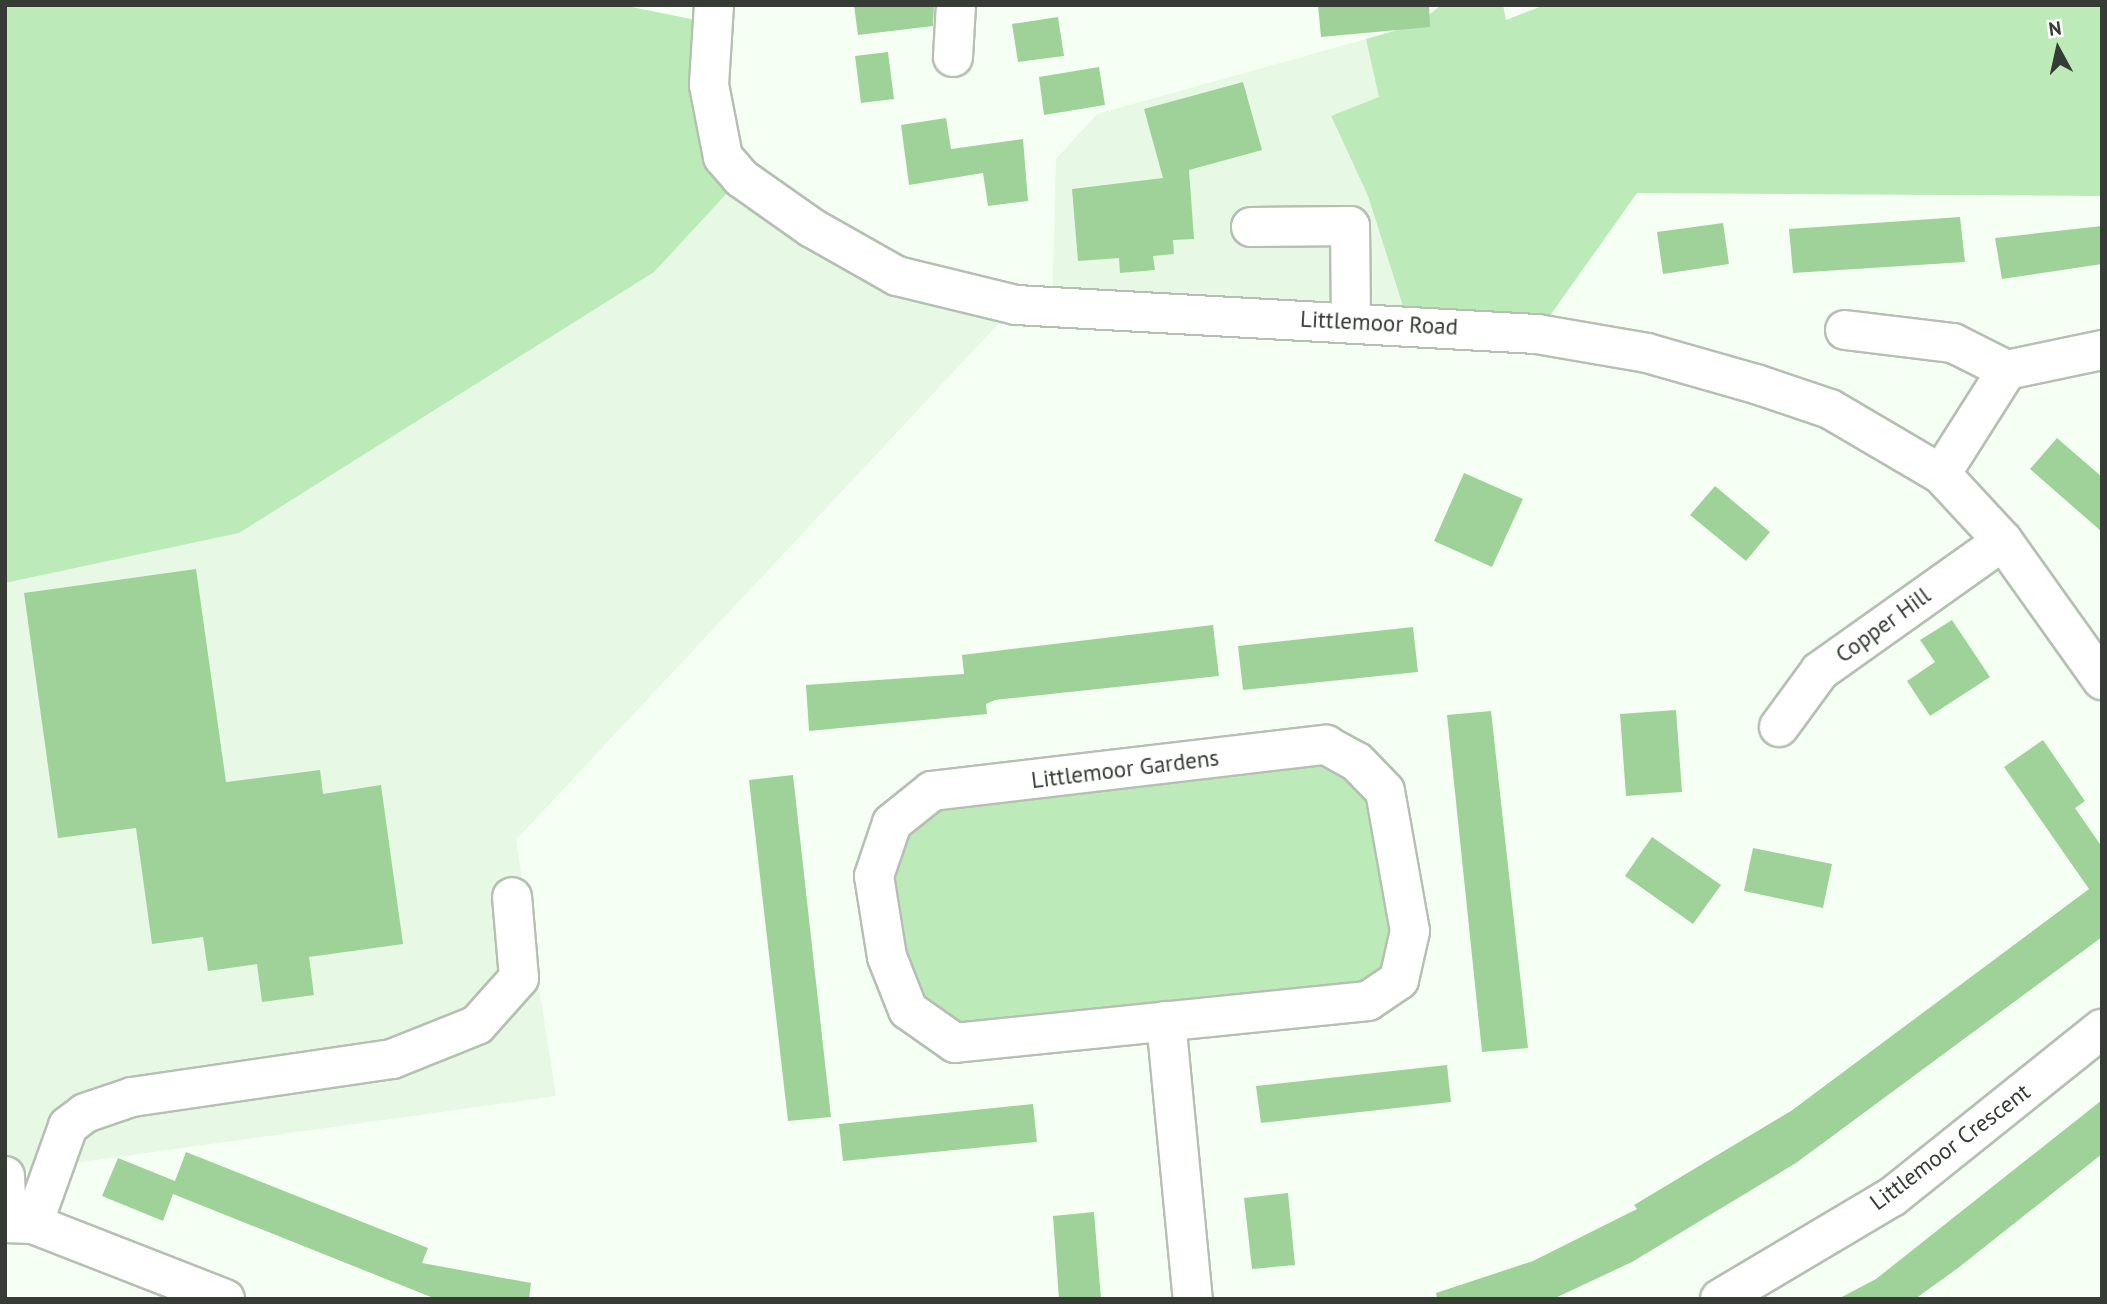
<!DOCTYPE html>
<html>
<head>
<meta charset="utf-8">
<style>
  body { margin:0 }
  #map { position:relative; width:2107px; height:1304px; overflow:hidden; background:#f5fff4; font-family:"PT Sans",sans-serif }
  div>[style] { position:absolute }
  .built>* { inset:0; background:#e7f9e5 }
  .green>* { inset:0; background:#bceab8 }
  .building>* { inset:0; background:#9ed299 }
  .roads { filter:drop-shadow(2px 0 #b5c0b3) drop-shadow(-2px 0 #b5c0b3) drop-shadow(0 2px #b5c0b3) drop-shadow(0 -2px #b5c0b3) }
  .minor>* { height:38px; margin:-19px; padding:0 19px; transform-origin:19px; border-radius:19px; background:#fff }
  span { translate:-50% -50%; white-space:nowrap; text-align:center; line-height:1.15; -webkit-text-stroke:5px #fff; paint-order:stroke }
  .street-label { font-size:23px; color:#363b35 }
  .frame { position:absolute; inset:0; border:7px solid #363b35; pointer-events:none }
  .north { position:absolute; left:2023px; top:14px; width:70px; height:70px; -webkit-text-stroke:5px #fff; paint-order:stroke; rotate:352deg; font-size:19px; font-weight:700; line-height:28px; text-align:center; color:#363b35 }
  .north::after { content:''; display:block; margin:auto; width:24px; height:32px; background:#363b35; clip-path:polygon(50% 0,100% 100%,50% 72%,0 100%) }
</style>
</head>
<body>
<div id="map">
  <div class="built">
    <i style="clip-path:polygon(1366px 39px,1380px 97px,1331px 117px,1368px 196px,1408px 322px,1052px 308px,1056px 159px,1097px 114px)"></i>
    <i style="clip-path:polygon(741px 178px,812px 228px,1016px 305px,516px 840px,556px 1096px,24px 1170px,18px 1222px,5px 1223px,5px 583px,239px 533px)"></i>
  </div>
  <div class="green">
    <i style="clip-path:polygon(5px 5px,622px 5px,711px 23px,741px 178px,654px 272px,239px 533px,5px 583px)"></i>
    <i style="clip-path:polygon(1441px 5px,1503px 5px,1506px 20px,1545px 5px,2102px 5px,2102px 196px,1637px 193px,1537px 334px,1408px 322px,1368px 196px,1331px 116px,1379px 97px,1366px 39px,1418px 24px)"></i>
    <i style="clip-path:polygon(1326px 745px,1385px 791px,1399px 980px,955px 1043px,887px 957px,892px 823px,932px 791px)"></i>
  </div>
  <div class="building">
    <i style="clip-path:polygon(854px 5px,934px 5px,933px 26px,858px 35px)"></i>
    <i style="clip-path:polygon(1318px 5px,1429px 5px,1430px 27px,1321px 37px)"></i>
    <i style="clip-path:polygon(1058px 17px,1064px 56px,1018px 62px,1012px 24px)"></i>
    <i style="clip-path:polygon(888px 52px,894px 99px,861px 103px,855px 56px)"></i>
    <i style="clip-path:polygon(1099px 67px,1105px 105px,1044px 115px,1039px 77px)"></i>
    <i style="clip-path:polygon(1243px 82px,1262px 150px,1189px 170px,1194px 239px,1173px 240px,1174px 254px,1153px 256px,1155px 270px,1120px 273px,1119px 258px,1078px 261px,1072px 189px,1163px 178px,1144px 109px)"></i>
    <i style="clip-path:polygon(946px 118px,951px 149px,1023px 139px,1028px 201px,988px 206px,983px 173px,909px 185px,901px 125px)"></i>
    <i style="clip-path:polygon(1960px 217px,1965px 262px,1793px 273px,1789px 229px)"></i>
    <i style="clip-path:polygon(1723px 223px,1729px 264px,1663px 274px,1657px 232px)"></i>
    <i style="clip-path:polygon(2102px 226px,2102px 264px,2002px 279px,1995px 238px)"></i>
    <i style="clip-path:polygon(2057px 438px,2102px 477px,2102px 532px,2030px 469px)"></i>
    <i style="clip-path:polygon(1464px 473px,1523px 499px,1492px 567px,1434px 541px)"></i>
    <i style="clip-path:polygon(1715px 486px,1770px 532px,1746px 561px,1690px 515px)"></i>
    <i style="clip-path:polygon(196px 569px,226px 782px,320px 770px,323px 794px,381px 785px,403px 944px,309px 957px,314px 995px,262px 1002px,257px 964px,208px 971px,203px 937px,152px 944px,136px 828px,58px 838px,24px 593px)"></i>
    <i style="clip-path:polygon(1952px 620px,1990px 677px,1930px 716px,1907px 681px,1935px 662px,1920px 640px)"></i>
    <i style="clip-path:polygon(1213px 625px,1219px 676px,995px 700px,986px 704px,987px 714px,809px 731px,806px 685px,964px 674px,962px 655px)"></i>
    <i style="clip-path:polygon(1413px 627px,1418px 672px,1243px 690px,1238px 646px)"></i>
    <i style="clip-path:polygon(1676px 710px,1682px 792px,1626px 796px,1620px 714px)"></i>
    <i style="clip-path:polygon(1491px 711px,1528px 1048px,1482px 1052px,1447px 715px)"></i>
    <i style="clip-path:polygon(2043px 740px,2085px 801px,2075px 808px,2102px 847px,2102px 937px,1796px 1163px,1632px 1262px,1553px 1299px,1437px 1299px,1436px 1293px,1533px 1261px,1637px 1209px,1634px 1205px,1791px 1111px,2089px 889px,2004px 767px)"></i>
    <i style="clip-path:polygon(793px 775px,831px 1117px,788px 1121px,749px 780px)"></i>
    <i style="clip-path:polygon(1652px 837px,1721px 885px,1693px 924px,1625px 876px)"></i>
    <i style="clip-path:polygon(1753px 848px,1832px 864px,1823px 908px,1744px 891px)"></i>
    <i style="clip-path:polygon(1447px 1065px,1451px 1102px,1261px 1123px,1256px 1086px)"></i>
    <i style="clip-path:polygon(2102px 1100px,2102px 1154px,1958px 1268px,1915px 1299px,1838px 1299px,1876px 1279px)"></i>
    <i style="clip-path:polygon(1033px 1104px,1037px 1142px,843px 1161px,839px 1124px)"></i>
    <i style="clip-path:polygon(186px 1152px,428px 1248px,422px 1263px,531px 1283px,529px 1299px,436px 1299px,173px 1194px,163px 1221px,102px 1196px,118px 1158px,175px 1181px)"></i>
    <i style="clip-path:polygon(1288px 1193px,1295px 1265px,1252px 1269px,1244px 1198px)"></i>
    <i style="clip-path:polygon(1094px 1212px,1101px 1299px,1059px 1299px,1053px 1216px)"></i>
  </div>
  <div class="roads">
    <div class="minor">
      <i style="left:714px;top:5px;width:80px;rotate:93.6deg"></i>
      <i style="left:709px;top:85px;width:73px;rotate:79deg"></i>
      <i style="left:723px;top:157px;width:28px;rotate:49deg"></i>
      <i style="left:741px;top:178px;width:87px;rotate:35.2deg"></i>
      <i style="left:812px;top:228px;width:98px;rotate:29.5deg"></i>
      <i style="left:897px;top:276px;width:122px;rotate:13.7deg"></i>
      <i style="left:1016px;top:305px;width:522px;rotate:3.19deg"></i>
      <i style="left:1537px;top:334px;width:112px;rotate:9.8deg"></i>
      <i style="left:1647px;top:353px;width:113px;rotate:15.9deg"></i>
      <i style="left:1756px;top:384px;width:78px;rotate:18.7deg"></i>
      <i style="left:1830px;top:409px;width:129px;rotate:30.4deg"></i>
      <i style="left:1941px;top:474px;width:91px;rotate:47.2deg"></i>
      <i style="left:2003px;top:541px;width:171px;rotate:54.5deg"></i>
      <i style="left:953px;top:57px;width:52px;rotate:-86.7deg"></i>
      <i style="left:1251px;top:227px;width:99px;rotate:-0.6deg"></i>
      <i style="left:1350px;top:226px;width:94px;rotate:89.4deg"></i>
      <i style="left:1845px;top:330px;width:109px;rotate:6.9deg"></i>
      <i style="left:1953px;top:343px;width:60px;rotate:26.6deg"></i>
      <i style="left:1941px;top:474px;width:123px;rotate:-57.6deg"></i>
      <i style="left:2007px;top:370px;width:97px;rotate:-11.9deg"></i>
      <i style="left:1779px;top:727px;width:69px;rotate:-53.8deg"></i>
      <i style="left:1820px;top:671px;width:224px;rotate:-35.4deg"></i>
      <i style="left:1326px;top:745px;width:35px;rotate:29deg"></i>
      <i style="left:1357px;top:762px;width:40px;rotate:46deg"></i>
      <i style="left:1385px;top:791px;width:142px;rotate:79.9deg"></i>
      <i style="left:1410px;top:931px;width:50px;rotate:102.7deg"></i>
      <i style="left:1399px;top:980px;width:37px;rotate:146deg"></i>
      <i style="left:1368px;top:1001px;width:415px;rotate:174.2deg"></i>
      <i style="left:955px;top:1043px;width:57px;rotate:-144.9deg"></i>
      <i style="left:908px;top:1010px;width:57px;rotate:-111.6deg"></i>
      <i style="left:887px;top:957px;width:82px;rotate:-99.1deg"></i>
      <i style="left:874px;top:876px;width:56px;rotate:-71.2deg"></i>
      <i style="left:892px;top:823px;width:51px;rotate:-38.7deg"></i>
      <i style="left:932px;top:791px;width:397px;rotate:-6.7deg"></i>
      <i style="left:1166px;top:1021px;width:279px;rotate:84.5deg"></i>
      <i style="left:5px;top:1176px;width:46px;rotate:87.5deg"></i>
      <i style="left:5px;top:1223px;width:28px;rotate:2deg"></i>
      <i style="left:33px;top:1224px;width:206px;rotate:21.3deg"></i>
      <i style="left:33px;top:1224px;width:104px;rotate:-70.3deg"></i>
      <i style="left:68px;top:1126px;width:21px;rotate:-37deg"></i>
      <i style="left:85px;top:1113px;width:50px;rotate:-18.8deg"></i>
      <i style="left:132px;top:1097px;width:263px;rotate:-8.3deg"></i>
      <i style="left:392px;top:1059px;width:92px;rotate:-21.8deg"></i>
      <i style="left:477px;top:1025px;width:63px;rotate:-48.2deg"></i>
      <i style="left:519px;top:978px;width:81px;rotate:-94.9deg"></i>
      <i style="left:1720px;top:1299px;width:200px;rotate:-30.7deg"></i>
      <i style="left:1892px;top:1197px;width:269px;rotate:-38.7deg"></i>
    </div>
  </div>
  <div class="street-label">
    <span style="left:1379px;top:323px;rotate:3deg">Littlemoor Road</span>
    <span style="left:1883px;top:625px;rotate:-36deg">Copper Hill</span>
    <span style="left:1125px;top:769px;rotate:-7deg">Littlemoor Gardens</span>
    <span style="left:1950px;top:1147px;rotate:-37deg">Littlemoor Crescent</span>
  </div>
  <div class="frame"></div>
  <div class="north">N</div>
</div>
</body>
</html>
